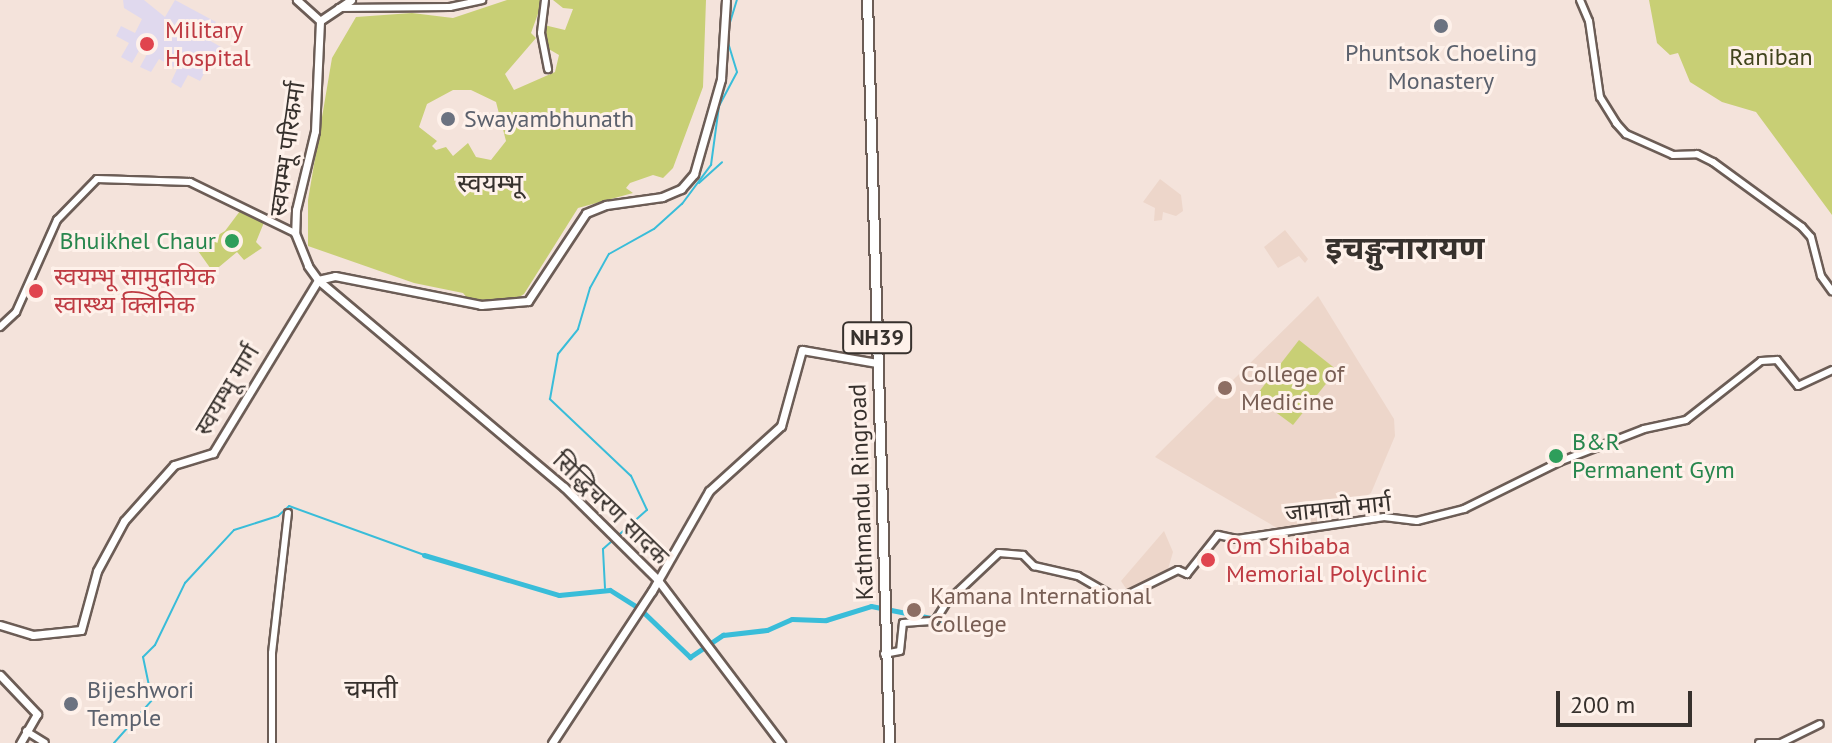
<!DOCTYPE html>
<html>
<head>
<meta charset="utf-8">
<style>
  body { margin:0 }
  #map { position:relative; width:1832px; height:743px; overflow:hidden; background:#f4e3db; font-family:"PT Sans","Noto Sans Devanagari",sans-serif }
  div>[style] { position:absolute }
  .built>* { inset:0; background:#edd6ca }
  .medical>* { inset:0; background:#e0d9ee }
  .green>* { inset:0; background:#c8cf75 }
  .stream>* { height:2px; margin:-1px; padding:0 1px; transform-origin:1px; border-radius:1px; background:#39bdd9 }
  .canal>* { height:5px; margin:-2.5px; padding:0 2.5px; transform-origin:2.5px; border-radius:2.5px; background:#39bdd9 }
  .roads { filter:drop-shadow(2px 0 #6c5d56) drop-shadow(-2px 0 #6c5d56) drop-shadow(0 2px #6c5d56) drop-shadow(0 -2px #6c5d56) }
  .tertiary>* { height:6px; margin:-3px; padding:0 3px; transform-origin:3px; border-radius:3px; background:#fff }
  .secondary>* { height:7px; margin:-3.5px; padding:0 3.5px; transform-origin:3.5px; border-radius:3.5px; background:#fff }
  .trunk>* { height:9px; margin:-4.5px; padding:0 4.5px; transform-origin:4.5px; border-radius:4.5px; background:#fff }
  .dots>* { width:22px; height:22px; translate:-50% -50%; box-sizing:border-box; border:4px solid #fef1ea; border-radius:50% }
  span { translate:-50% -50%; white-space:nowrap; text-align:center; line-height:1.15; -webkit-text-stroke:6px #fef1ea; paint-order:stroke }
  .shield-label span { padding:2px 6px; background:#fef1ea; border:2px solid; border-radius:6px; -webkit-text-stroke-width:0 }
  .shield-label { font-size:22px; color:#37312d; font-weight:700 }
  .health-label { font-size:24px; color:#be3a42 }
  .left { translate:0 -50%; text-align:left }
  .worship-label { font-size:24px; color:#5b616d }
  .park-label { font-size:24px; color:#41441d }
  .street-label { font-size:24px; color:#37312d }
  .leisure-label { font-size:24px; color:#27864d }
  .right { translate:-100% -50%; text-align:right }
  .education-label { font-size:24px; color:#785e54 }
  .neighbourhood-label { font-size:26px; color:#37312d }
  .district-label { font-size:32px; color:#37312d; font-weight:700 }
  .scale { position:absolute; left:1556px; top:691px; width:136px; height:36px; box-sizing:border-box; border:4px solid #37312d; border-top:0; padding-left:10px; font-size:24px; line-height:28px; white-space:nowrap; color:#37312d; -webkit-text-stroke:6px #fef1ea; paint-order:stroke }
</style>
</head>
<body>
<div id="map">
  <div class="built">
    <i style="clip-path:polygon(1160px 179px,1181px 195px,1183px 211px,1176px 216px,1163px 212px,1162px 220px,1154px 221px,1155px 208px,1143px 202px)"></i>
    <i style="clip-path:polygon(1285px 230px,1308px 259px,1305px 263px,1299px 256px,1278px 268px,1264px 247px)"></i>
    <i style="clip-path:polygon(1318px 296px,1394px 419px,1395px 436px,1371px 493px,1296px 539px,1155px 457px)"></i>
    <i style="clip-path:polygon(1164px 531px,1173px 552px,1166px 576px,1129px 593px,1121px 581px)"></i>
  </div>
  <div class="medical">
    <i style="clip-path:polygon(123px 0,144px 0,165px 17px,175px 0,216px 22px,207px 39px,221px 47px,215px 58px,201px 51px,194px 63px,206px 70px,200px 81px,188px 75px,181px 88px,171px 82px,177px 69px,159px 59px,151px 72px,140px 67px,147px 54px,140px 49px,132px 63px,121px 57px,129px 43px,116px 36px,121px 26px,135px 33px,142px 19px,124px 8px)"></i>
  </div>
  <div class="green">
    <i style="clip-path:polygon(evenodd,507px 0,543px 0,531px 33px,536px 38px,505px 74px,514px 90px,555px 72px,559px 55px,547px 48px,544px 25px,565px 30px,573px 9px,563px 8px,553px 0,706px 0,703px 87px,673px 168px,663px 178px,653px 175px,630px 183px,626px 188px,633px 193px,578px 208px,524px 294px,510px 303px,469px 300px,463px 293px,414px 283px,308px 246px,308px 200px,332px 58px,356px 17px,412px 13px,453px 18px,507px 0,453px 90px,471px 90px,496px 102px,506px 141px,491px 160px,476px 157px,468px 143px,453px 156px,446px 147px,436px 150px,432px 146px,437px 141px,419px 127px,427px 104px,453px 90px)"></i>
    <i style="clip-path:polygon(1649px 0,1832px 0,1832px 215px,1756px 112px,1722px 102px,1690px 82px,1678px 53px,1670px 55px,1657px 43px)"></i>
    <i style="clip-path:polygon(240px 211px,265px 220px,256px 242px,262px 248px,244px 260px,237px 252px,213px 272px,196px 248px,225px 231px)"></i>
    <i style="clip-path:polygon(1299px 340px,1337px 370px,1293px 425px,1255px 397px)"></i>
  </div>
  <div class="stream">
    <i style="left:728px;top:29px;width:30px;rotate:-73deg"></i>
    <i style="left:699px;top:183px;width:31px;rotate:-42deg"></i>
    <i style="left:605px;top:588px;width:39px;rotate:-93deg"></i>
    <i style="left:603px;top:549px;width:59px;rotate:-41.6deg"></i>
    <i style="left:647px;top:510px;width:38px;rotate:-115deg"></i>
    <i style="left:631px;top:476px;width:112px;rotate:-136.5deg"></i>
    <i style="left:550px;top:399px;width:46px;rotate:-79.9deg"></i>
    <i style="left:558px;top:354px;width:32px;rotate:-51deg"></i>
    <i style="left:578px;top:329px;width:43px;rotate:-73.7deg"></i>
    <i style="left:590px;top:288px;width:39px;rotate:-61deg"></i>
    <i style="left:609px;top:254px;width:51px;rotate:-29.1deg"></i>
    <i style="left:654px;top:229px;width:38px;rotate:-42deg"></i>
    <i style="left:682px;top:204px;width:49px;rotate:-53.4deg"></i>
    <i style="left:711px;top:165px;width:60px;rotate:-82.3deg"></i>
    <i style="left:719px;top:106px;width:38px;rotate:-62deg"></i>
    <i style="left:737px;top:72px;width:34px;rotate:-107deg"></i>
    <i style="left:114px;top:743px;width:57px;rotate:-48.5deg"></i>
    <i style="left:152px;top:700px;width:44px;rotate:-101.8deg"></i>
    <i style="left:143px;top:657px;width:17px;rotate:-45deg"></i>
    <i style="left:155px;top:645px;width:69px;rotate:-64.2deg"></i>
    <i style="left:185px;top:583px;width:72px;rotate:-47.2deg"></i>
    <i style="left:234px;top:530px;width:46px;rotate:-17.7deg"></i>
    <i style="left:278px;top:516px;width:15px;rotate:-42deg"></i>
    <i style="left:289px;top:506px;width:144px;rotate:19.9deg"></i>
  </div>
  <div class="canal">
    <i style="left:424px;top:555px;width:141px;rotate:16.5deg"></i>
    <i style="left:559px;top:595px;width:51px;rotate:-5.6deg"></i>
    <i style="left:610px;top:590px;width:34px;rotate:32deg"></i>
    <i style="left:639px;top:608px;width:71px;rotate:43.9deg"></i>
    <i style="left:690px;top:657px;width:40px;rotate:-34deg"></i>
    <i style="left:723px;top:635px;width:44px;rotate:-6.5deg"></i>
    <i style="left:767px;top:630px;width:27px;rotate:-24deg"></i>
    <i style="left:792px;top:619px;width:34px;rotate:2deg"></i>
    <i style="left:826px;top:620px;width:47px;rotate:-17.3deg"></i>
    <i style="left:871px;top:606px;width:122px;rotate:11.3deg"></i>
  </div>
  <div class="roads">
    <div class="tertiary">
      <i style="left:545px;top:0;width:33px;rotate:97deg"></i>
      <i style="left:541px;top:33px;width:37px;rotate:79deg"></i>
      <i style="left:1580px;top:0;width:23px;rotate:67deg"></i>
      <i style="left:1589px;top:21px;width:77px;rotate:81.8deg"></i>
      <i style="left:1600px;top:97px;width:31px;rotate:58deg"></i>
      <i style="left:1616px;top:123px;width:15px;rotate:48deg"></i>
      <i style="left:1626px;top:134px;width:51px;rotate:24.1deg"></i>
      <i style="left:1673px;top:155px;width:24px;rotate:-2deg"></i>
      <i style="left:1697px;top:154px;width:18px;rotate:27deg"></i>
      <i style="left:1713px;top:162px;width:110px;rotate:36.1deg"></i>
      <i style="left:1802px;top:227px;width:13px;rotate:48deg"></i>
      <i style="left:1811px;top:237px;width:40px;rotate:75.6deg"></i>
      <i style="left:1821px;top:276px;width:19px;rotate:54deg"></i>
      <i style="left:339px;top:8px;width:111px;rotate:-0.5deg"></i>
      <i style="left:450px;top:7px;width:33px;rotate:-12deg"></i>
      <i style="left:0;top:327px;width:22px;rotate:-43deg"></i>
      <i style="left:16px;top:312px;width:101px;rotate:-66deg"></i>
      <i style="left:57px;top:220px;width:57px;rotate:-45.7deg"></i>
      <i style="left:97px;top:179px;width:93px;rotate:1.8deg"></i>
      <i style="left:190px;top:182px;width:117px;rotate:25.9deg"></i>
      <i style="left:884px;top:654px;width:16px;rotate:-11deg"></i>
      <i style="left:900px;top:651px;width:28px;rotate:-84deg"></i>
      <i style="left:903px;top:623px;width:32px;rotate:-4deg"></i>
      <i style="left:935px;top:621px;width:22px;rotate:-58deg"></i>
      <i style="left:947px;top:602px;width:71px;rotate:-43.3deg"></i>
      <i style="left:999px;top:553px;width:24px;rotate:5deg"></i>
      <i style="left:1023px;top:555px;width:16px;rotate:45deg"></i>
      <i style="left:1034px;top:566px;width:45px;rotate:12.8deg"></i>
      <i style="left:1078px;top:576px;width:44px;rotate:30.1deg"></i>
      <i style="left:1116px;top:598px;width:9px;rotate:-13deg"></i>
      <i style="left:1125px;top:596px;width:59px;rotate:-26.1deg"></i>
      <i style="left:1178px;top:570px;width:10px;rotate:24deg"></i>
      <i style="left:1187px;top:574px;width:50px;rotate:-51.5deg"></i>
      <i style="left:1218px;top:535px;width:19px;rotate:12deg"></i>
      <i style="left:1237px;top:539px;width:149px;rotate:-8.5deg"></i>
      <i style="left:1384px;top:517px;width:33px;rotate:7deg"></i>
      <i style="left:1417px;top:521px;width:49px;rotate:-14.3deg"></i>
      <i style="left:1464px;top:509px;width:106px;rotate:-26.3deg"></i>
      <i style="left:1559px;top:462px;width:91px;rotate:-21.2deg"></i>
      <i style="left:1644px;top:429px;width:43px;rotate:-12.1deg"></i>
      <i style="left:1686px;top:420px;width:95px;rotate:-38.2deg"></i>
      <i style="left:1761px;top:361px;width:16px;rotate:-4deg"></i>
      <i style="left:1777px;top:360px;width:33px;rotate:51deg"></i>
      <i style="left:1798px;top:386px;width:38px;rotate:-25deg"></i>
      <i style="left:26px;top:731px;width:22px;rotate:32deg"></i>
      <i style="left:272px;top:743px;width:90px;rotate:-90deg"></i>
      <i style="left:272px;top:653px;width:141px;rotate:-83.5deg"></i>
      <i style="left:1759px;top:743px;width:20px"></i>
      <i style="left:1781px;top:743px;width:43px;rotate:-26deg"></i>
    </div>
    <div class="secondary">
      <i style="left:297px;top:0;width:31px;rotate:42deg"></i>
      <i style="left:351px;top:0;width:37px;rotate:146deg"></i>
      <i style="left:320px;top:21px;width:110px;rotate:92.6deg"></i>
      <i style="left:315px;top:131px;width:81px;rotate:103.5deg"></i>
      <i style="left:296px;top:210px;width:23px;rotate:92deg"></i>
      <i style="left:295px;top:233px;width:35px;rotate:68deg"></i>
      <i style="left:308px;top:266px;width:17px;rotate:54deg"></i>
      <i style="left:318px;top:280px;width:322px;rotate:40.1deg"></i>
      <i style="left:564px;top:487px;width:131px;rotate:44.7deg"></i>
      <i style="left:657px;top:579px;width:206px;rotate:52.9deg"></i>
      <i style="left:318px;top:280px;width:17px;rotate:-13deg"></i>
      <i style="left:335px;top:276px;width:149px;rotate:11.2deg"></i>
      <i style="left:481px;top:305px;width:47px;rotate:-4.9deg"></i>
      <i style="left:528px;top:301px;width:105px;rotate:-56.6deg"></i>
      <i style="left:586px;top:213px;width:22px;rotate:-22deg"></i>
      <i style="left:606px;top:205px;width:57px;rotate:-8.1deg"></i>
      <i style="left:662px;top:197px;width:21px;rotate:-23deg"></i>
      <i style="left:681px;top:189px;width:20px;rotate:-49deg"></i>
      <i style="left:694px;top:174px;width:99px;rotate:-74.1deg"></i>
      <i style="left:721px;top:79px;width:79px;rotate:-86.4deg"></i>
      <i style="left:0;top:625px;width:34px;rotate:17deg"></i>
      <i style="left:33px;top:635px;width:48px;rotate:-5.9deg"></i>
      <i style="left:81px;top:630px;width:61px;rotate:-74.8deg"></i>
      <i style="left:97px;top:571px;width:57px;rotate:-61.6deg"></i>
      <i style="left:124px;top:521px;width:75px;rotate:-48.2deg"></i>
      <i style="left:174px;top:465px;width:41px;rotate:-17.1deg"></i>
      <i style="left:213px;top:453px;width:202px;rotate:-58.7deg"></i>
      <i style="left:0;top:675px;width:54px;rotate:46.5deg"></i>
      <i style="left:37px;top:714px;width:34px;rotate:120deg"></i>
      <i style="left:552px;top:743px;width:182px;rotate:-56.7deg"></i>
      <i style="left:652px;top:591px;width:115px;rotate:-60.3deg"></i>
      <i style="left:709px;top:491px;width:97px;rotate:-42.1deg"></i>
      <i style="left:781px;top:426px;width:79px;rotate:-74.6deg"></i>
      <i style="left:802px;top:350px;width:76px;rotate:9.8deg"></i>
    </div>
    <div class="trunk">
      <i style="left:867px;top:0;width:743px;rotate:88.3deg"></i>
    </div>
  </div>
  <div class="dots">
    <i style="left:1441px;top:26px;background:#6b7280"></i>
    <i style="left:147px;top:44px;background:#e0444e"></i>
    <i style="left:448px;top:119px;background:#6b7280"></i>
    <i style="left:232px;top:241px;background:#2e9e5b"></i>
    <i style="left:36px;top:291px;background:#e0444e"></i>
    <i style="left:1225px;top:388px;background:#8d6e63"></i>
    <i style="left:1556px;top:456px;background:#2e9e5b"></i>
    <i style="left:1208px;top:560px;background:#e0444e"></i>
    <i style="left:914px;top:610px;background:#8d6e63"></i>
    <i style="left:71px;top:704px;background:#6b7280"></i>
  </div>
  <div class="shield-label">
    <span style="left:877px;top:338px">NH39</span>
  </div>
  <div class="health-label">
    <span class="left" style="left:165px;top:44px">Military<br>Hospital</span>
    <span class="left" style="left:54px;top:291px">स्वयम्भू सामुदायिक<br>स्वास्थ्य क्लिनिक</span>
    <span class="left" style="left:1226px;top:560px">Om Shibaba<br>Memorial Polyclinic</span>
  </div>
  <div class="worship-label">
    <span style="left:1441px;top:67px">Phuntsok Choeling<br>Monastery</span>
    <span class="left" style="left:464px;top:119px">Swayambhunath</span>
    <span class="left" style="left:87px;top:704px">Bijeshwori<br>Temple</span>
  </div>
  <div class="park-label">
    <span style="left:1771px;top:57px">Raniban</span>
  </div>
  <div class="street-label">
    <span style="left:287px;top:149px;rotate:-82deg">स्वयम्भू परिकर्मा</span>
    <span style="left:227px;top:390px;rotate:-59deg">स्वयम्भू मार्ग</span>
    <span style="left:861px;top:492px;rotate:-92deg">Kathmandu Ringroad</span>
    <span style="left:611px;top:508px;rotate:44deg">सिद्धिचरण सादक</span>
    <span style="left:1338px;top:508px;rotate:-6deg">जामाचो मार्ग</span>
  </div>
  <div class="leisure-label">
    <span class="right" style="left:216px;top:241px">Bhuikhel Chaur</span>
    <span class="left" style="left:1572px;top:456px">B&amp;R<br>Permanent Gym</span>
  </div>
  <div class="education-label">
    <span class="left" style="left:1241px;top:388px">College of<br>Medicine</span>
    <span class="left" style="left:930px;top:610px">Kamana International<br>College</span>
  </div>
  <div class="neighbourhood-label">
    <span style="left:490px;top:183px">स्वयम्भू</span>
    <span style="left:371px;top:689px">चमती</span>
  </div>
  <div class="district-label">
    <span style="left:1405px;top:247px">इचङ्गुनारायण</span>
  </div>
  <div class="scale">200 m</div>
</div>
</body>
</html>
